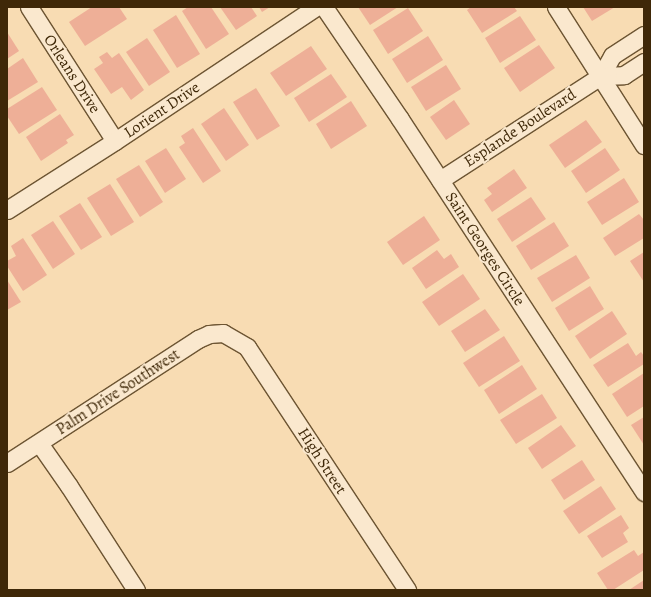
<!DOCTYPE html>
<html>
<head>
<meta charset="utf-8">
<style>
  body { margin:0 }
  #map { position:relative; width:651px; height:597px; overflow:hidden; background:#f8dcb3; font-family:Alegreya,serif }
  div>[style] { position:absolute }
  .building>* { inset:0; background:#eeaf97 }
  .roads { filter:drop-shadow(1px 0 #6d5533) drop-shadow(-1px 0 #6d5533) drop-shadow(0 1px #6d5533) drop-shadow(0 -1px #6d5533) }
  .street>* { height:17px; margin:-8.5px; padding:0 8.5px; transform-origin:8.5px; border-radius:8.5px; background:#fae8ce }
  span { translate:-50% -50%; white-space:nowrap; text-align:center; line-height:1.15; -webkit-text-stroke:4px #fae8ce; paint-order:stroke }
  .street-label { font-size:16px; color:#3f2808 }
  .frame { position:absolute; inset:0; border:8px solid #3f2808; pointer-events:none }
</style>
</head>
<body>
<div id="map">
  <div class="building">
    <i style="clip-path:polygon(92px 7px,119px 7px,127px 19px,85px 46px,69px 22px)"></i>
    <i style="clip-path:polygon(188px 7px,211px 7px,229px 34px,206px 49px,182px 11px)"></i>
    <i style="clip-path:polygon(220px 7px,251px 7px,257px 16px,236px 30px)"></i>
    <i style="clip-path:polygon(259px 7px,270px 7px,262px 12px)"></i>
    <i style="clip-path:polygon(358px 7px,398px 7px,370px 25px)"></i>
    <i style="clip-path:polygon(471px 7px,514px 7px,517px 11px,482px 33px,467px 10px)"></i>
    <i style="clip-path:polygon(583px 7px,615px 7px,592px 21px)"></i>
    <i style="clip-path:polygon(408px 8px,423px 31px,388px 54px,373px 30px)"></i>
    <i style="clip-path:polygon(176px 15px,200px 54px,177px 68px,153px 30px)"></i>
    <i style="clip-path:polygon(520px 16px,536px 40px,500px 63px,485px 38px)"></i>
    <i style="clip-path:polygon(7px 32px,19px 51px,7px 59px)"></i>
    <i style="clip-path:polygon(428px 36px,443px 60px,407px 83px,392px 59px)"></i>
    <i style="clip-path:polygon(147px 38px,170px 72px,149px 86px,126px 52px)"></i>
    <i style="clip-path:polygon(539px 45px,555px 68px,520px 92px,504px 68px)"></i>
    <i style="clip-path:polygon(311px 46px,327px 69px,286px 96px,270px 73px)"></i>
    <i style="clip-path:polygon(107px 52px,112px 58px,119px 53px,144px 90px,131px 100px,122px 87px,111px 94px,94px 69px,103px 63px,99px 57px)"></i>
    <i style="clip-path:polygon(23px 58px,38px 82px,7px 101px,7px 69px)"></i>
    <i style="clip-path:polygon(446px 65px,461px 89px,426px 111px,411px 87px)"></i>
    <i style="clip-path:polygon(331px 74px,347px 97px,309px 122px,294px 98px)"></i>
    <i style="clip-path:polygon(42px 87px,57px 110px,19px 134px,7px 116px,7px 109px)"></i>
    <i style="clip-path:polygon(256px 88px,280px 126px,257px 140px,233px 102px)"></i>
    <i style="clip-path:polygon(454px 100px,470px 124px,446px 140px,430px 117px)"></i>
    <i style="clip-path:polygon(351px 101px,367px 126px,331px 149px,316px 124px)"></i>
    <i style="clip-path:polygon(224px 108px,249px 145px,226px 161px,201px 124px)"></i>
    <i style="clip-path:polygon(60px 114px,74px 135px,66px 140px,68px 143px,41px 161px,26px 137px)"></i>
    <i style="clip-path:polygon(586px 120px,602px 142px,565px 168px,549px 145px)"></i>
    <i style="clip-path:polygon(193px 128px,221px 171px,203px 183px,179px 147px,185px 143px,181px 136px)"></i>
    <i style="clip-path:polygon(166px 148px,186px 179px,165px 193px,145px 161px)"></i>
    <i style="clip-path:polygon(605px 148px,620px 170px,586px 193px,571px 171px)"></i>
    <i style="clip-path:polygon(139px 165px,163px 202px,140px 217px,116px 179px)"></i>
    <i style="clip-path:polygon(514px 169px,527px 188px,492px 212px,484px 200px,492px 194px,487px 188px)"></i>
    <i style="clip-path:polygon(624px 178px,639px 202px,602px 225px,587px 202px)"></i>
    <i style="clip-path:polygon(110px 184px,134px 222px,111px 236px,87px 198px)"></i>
    <i style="clip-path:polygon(531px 197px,546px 219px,512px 242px,497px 219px)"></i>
    <i style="clip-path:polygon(80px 203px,102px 237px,81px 250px,59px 216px)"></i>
    <i style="clip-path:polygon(639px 214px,644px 220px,644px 238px,615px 256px,603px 238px)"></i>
    <i style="clip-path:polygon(424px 216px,440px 240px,403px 265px,387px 242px)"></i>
    <i style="clip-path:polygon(53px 221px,75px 254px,53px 269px,31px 235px)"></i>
    <i style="clip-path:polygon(554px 222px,569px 246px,531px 270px,516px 246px)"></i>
    <i style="clip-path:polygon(23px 238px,47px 275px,23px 291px,7px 266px,7px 261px,16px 256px,11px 246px)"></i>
    <i style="clip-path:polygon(437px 250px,444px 259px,451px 254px,459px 267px,426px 289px,412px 268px)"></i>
    <i style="clip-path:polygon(644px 252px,644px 282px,630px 261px)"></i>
    <i style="clip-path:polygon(576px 255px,590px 278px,552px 302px,537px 278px)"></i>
    <i style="clip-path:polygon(463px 274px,480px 299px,439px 326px,422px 302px)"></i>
    <i style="clip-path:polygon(7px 280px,21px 302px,7px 310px)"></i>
    <i style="clip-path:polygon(590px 286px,604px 309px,569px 331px,555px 308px)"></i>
    <i style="clip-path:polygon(485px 309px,500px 330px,465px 352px,451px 331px)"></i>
    <i style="clip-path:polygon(612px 311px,627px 334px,590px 359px,575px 336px)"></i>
    <i style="clip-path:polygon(504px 336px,520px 361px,479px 387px,463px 363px)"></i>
    <i style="clip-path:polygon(628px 343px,636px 356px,641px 352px,644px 356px,644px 364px,608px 387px,593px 365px)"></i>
    <i style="clip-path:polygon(522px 365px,537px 389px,499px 414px,484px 390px)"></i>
    <i style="clip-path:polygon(644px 373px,644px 406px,627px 417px,612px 394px)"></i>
    <i style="clip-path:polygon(542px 394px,557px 418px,516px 444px,500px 420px)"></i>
    <i style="clip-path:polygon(644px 417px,644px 445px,631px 425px)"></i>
    <i style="clip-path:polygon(561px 425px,576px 446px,542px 469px,528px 448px)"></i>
    <i style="clip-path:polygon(582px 460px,595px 480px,564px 500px,551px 480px)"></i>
    <i style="clip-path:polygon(601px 486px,616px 509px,579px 534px,563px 511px)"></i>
    <i style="clip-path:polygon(621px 515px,629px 528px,623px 533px,628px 542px,602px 558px,587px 536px)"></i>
    <i style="clip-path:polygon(634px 550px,638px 556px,644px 552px,644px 570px,613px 590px,608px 590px,597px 573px)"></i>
    <i style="clip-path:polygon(644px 580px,644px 590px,629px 590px)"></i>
  </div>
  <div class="roads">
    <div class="street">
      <i style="left:29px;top:7px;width:159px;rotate:57.3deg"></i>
      <i style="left:324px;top:7px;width:135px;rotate:55.8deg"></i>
      <i style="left:400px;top:119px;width:446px;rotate:56.8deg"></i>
      <i style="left:556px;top:7px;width:164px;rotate:57.5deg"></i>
      <i style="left:644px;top:35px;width:38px;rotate:147deg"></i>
      <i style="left:612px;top:56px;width:23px;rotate:119deg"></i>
      <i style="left:601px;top:76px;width:23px;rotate:-2deg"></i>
      <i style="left:624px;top:75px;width:24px;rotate:-33deg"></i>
      <i style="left:440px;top:180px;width:192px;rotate:-32.9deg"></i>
      <i style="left:7px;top:210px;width:128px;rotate:-32.6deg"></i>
      <i style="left:115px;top:141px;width:242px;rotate:-33.7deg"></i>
      <i style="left:39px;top:443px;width:52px;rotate:55.1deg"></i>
      <i style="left:69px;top:486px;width:124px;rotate:57.2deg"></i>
      <i style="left:7px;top:463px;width:228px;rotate:-33deg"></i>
      <i style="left:198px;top:339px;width:12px;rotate:-24deg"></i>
      <i style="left:209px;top:334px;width:14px;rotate:-4deg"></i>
      <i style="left:223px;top:333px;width:28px;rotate:30deg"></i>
      <i style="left:247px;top:347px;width:291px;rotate:56.6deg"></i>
    </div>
  </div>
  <div class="street-label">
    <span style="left:72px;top:74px;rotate:57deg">Orleans Drive</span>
    <span style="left:162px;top:110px;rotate:-34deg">Lorient Drive</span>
    <span style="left:520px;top:128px;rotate:-33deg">Esplande Boulevard</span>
    <span style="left:485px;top:249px;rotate:57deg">Saint Georges Circle</span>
    <span style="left:118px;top:392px;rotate:-33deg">Palm Drive Southwest</span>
    <span style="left:322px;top:461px;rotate:57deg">High Street</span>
  </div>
  <div class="frame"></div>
</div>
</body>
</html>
